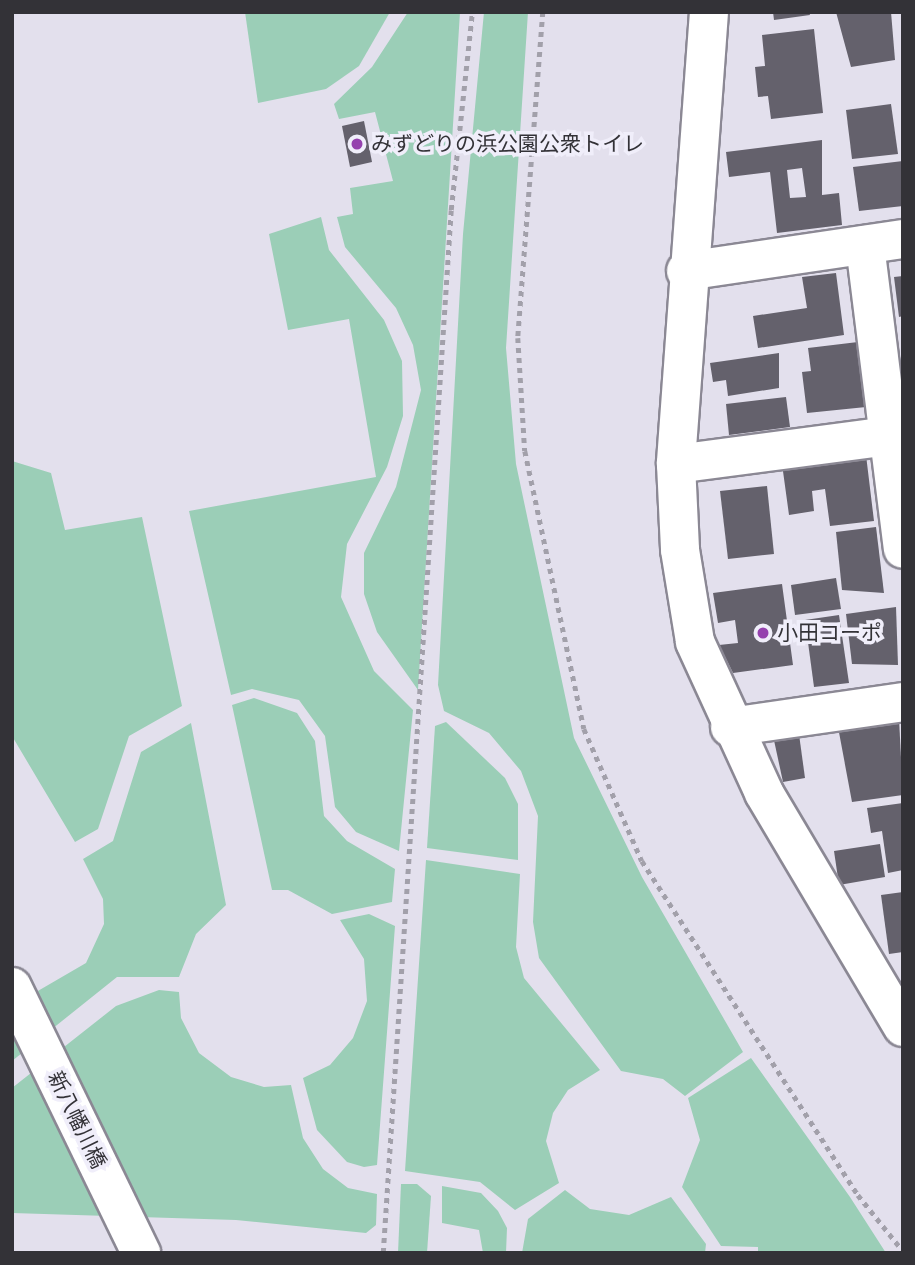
<!DOCTYPE html>
<html>
<head>
<meta charset="utf-8">
<style>
  body { margin:0 }
  #map { position:relative; width:915px; height:1265px; overflow:hidden; background:#e3e0ed; font-family:"Roboto Condensed","Noto Sans JP",sans-serif }
  div>[style] { position:absolute }
  .green>* { inset:0; background:#9bceb7 }
  .building>* { inset:0; background:#64616c }
  .path>* { height:4.5px; margin-top:-2.25px; transform-origin:0; background:repeating-linear-gradient(90deg,#a2a0aa 0 5px,transparent 0 10px) }
  .roads { filter:drop-shadow(2px 0 #8b8894) drop-shadow(-2px 0 #8b8894) drop-shadow(0 2px #8b8894) drop-shadow(0 -2px #8b8894) }
  .minor>* { height:38px; margin:-19px; padding:0 19px; transform-origin:19px; border-radius:19px; background:#fff }
  .tertiary>* { height:38px; margin:-19px; padding:0 19px; transform-origin:19px; border-radius:19px; background:#fff }
  .dots>* { width:19px; height:19px; translate:-50% -50%; box-sizing:border-box; border:4px solid #f0eefa; border-radius:50% }
  span { translate:-50% -50%; white-space:nowrap; text-align:center; line-height:1.15; -webkit-text-stroke:7px #f0eefa; paint-order:stroke }
  .poi-label { font-size:21px; color:#333237 }
  .left { translate:0 -50%; text-align:left }
  .street-label { font-size:21px; color:#333237 }
  .frame { position:absolute; inset:0; border:14px solid #333237; pointer-events:none }
</style>
</head>
<body>
<div id="map">
  <div class="green">
    <i style="clip-path:polygon(245px 12px,390px 12px,359px 66px,326px 89px,258px 103px)"></i>
    <i style="clip-path:polygon(408px 12px,460px 12px,418px 690px,377px 632px,364px 594px,364px 553px,396px 487px,421px 390px,413px 345px,396px 308px,345px 247px,337px 217px,353px 214px,350px 188px,393px 181px,375px 112px,339px 119px,334px 104px,372px 67px)"></i>
    <i style="clip-path:polygon(484px 12px,528px 12px,506px 348px,516px 464px,574px 738px,642px 877px,743px 1052px,685px 1096px,663px 1079px,621px 1071px,539px 958px,533px 922px,538px 816px,521px 771px,489px 733px,444px 711px,438px 685px,463px 234px)"></i>
    <i style="clip-path:polygon(321px 217px,329px 250px,384px 320px,402px 361px,403px 416px,387px 467px,347px 544px,341px 597px,374px 671px,413px 710px,399px 851px,356px 832px,335px 807px,325px 736px,299px 700px,252px 689px,231px 695px,189px 511px,376px 477px,349px 319px,288px 330px,269px 234px)"></i>
    <i style="clip-path:polygon(12px 461px,51px 473px,65px 530px,142px 517px,182px 706px,129px 736px,98px 829px,75px 842px,12px 736px)"></i>
    <i style="clip-path:polygon(254px 698px,297px 713px,315px 741px,324px 816px,347px 841px,395px 869px,392px 902px,332px 914px,288px 890px,272px 890px,232px 705px)"></i>
    <i style="clip-path:polygon(446px 722px,505px 778px,518px 804px,518px 860px,427px 848px,435px 726px)"></i>
    <i style="clip-path:polygon(191px 723px,226px 905px,196px 934px,179px 977px,117px 977px,12px 1061px,12px 1006px,86px 963px,104px 924px,103px 899px,83px 859px,113px 841px,141px 752px)"></i>
    <i style="clip-path:polygon(426px 860px,520px 874px,516px 947px,524px 978px,600px 1070px,568px 1090px,553px 1113px,546px 1141px,559px 1183px,515px 1210px,480px 1182px,405px 1171px)"></i>
    <i style="clip-path:polygon(369px 914px,395px 926px,377px 1165px,364px 1167px,347px 1162px,317px 1130px,303px 1078px,330px 1065px,353px 1038px,367px 1001px,364px 959px,340px 920px)"></i>
    <i style="clip-path:polygon(159px 990px,179px 992px,181px 1018px,199px 1053px,231px 1077px,264px 1087px,291px 1085px,303px 1138px,323px 1169px,348px 1188px,377px 1194px,376px 1225px,366px 1233px,236px 1220px,12px 1213px,12px 1088px,116px 1006px)"></i>
    <i style="clip-path:polygon(751px 1058px,850px 1197px,886px 1253px,758px 1253px,758px 1247px,721px 1246px,682px 1187px,700px 1140px,688px 1098px)"></i>
    <i style="clip-path:polygon(401px 1184px,417px 1184px,431px 1196px,427px 1253px,398px 1253px)"></i>
    <i style="clip-path:polygon(442px 1186px,481px 1193px,498px 1211px,507px 1228px,506px 1253px,483px 1253px,479px 1230px,442px 1223px)"></i>
    <i style="clip-path:polygon(565px 1190px,590px 1209px,629px 1215px,671px 1197px,706px 1244px,705px 1253px,522px 1253px,528px 1219px)"></i>
  </div>
  <div class="building">
    <i style="clip-path:polygon(773px 12px,809px 12px,810px 15px,774px 20px)"></i>
    <i style="clip-path:polygon(836px 12px,891px 12px,895px 60px,851px 67px)"></i>
    <i style="clip-path:polygon(814px 29px,823px 113px,771px 119px,768px 96px,758px 97px,755px 67px,765px 66px,762px 35px)"></i>
    <i style="clip-path:polygon(891px 104px,898px 154px,852px 159px,846px 110px)"></i>
    <i style="clip-path:polygon(364px 121px,372px 162px,350px 167px,342px 126px)"></i>
    <i style="clip-path:polygon(evenodd,822px 140px,822px 195px,839px 193px,842px 225px,777px 233px,770px 172px,729px 177px,726px 152px,822px 140px,802px 168px,806px 197px,790px 198px,787px 170px,802px 168px)"></i>
    <i style="clip-path:polygon(903px 161px,903px 206px,859px 211px,853px 167px)"></i>
    <i style="clip-path:polygon(836px 273px,844px 335px,758px 348px,753px 316px,807px 308px,802px 277px)"></i>
    <i style="clip-path:polygon(903px 276px,903px 316px,899px 317px,894px 277px)"></i>
    <i style="clip-path:polygon(858px 342px,866px 407px,807px 413px,802px 372px,811px 371px,808px 348px)"></i>
    <i style="clip-path:polygon(779px 353px,779px 388px,728px 396px,726px 380px,713px 382px,710px 363px)"></i>
    <i style="clip-path:polygon(786px 397px,790px 427px,729px 435px,726px 404px)"></i>
    <i style="clip-path:polygon(866px 455px,874px 521px,830px 526px,825px 489px,812px 491px,814px 511px,789px 515px,782px 464px)"></i>
    <i style="clip-path:polygon(767px 486px,774px 554px,728px 559px,720px 491px)"></i>
    <i style="clip-path:polygon(876px 527px,884px 593px,842px 590px,836px 532px)"></i>
    <i style="clip-path:polygon(836px 578px,841px 609px,795px 615px,791px 585px)"></i>
    <i style="clip-path:polygon(782px 584px,793px 665px,733px 673px,719px 645px,738px 643px,735px 620px,718px 623px,713px 593px)"></i>
    <i style="clip-path:polygon(896px 607px,898px 665px,852px 664px,846px 614px)"></i>
    <i style="clip-path:polygon(839px 615px,849px 683px,814px 687px,805px 620px)"></i>
    <i style="clip-path:polygon(899px 719px,903px 795px,852px 802px,838px 727px)"></i>
    <i style="clip-path:polygon(798px 727px,805px 778px,783px 782px,772px 731px)"></i>
    <i style="clip-path:polygon(903px 803px,903px 870px,888px 873px,882px 831px,871px 833px,867px 808px)"></i>
    <i style="clip-path:polygon(880px 844px,885px 877px,839px 885px,834px 851px)"></i>
    <i style="clip-path:polygon(903px 892px,903px 952px,889px 954px,881px 895px)"></i>
  </div>
  <div class="path">
    <i style="left:543px;top:12px;width:327px;rotate:94.4deg"></i>
    <i style="left:518px;top:338px;width:113px;rotate:86.5deg"></i>
    <i style="left:525px;top:451px;width:284px;rotate:78deg"></i>
    <i style="left:584px;top:729px;width:144px;rotate:66.3deg"></i>
    <i style="left:642px;top:861px;width:398px;rotate:57.1deg"></i>
    <i style="left:858px;top:1195px;width:72px;rotate:51.2deg"></i>
    <i style="left:383px;top:1253px;width:1045px;rotate:-86.27deg"></i>
    <i style="left:451px;top:210px;width:199px;rotate:-83.9deg"></i>
  </div>
  <div class="roads">
    <div class="minor">
      <i style="left:709px;top:12px;width:453px;rotate:94.2deg"></i>
      <i style="left:676px;top:464px;width:86px;rotate:87.3deg"></i>
      <i style="left:680px;top:550px;width:93px;rotate:80.7deg"></i>
      <i style="left:695px;top:642px;width:166px;rotate:65.4deg"></i>
      <i style="left:764px;top:793px;width:272px;rotate:59.3deg"></i>
      <i style="left:865px;top:245px;width:306px;rotate:82.9deg"></i>
      <i style="left:686px;top:271px;width:219px;rotate:-8.4deg"></i>
      <i style="left:676px;top:464px;width:229px;rotate:-7.5deg"></i>
      <i style="left:730px;top:727px;width:175px;rotate:-8.2deg"></i>
    </div>
    <div class="tertiary">
      <i style="left:12px;top:987px;width:296px;rotate:64.1deg"></i>
    </div>
  </div>
  <div class="dots">
    <i style="left:357px;top:144px;background:#9541ae"></i>
    <i style="left:763px;top:633px;background:#9541ae"></i>
  </div>
  <div class="poi-label">
    <span class="left" style="left:371px;top:144px">みずどりの浜公園公衆トイレ</span>
    <span class="left" style="left:777px;top:633px">小田コーポ</span>
  </div>
  <div class="street-label">
    <span style="left:77px;top:1120px;rotate:64deg">新八幡川橋</span>
  </div>
  <div class="frame"></div>
</div>
</body>
</html>
